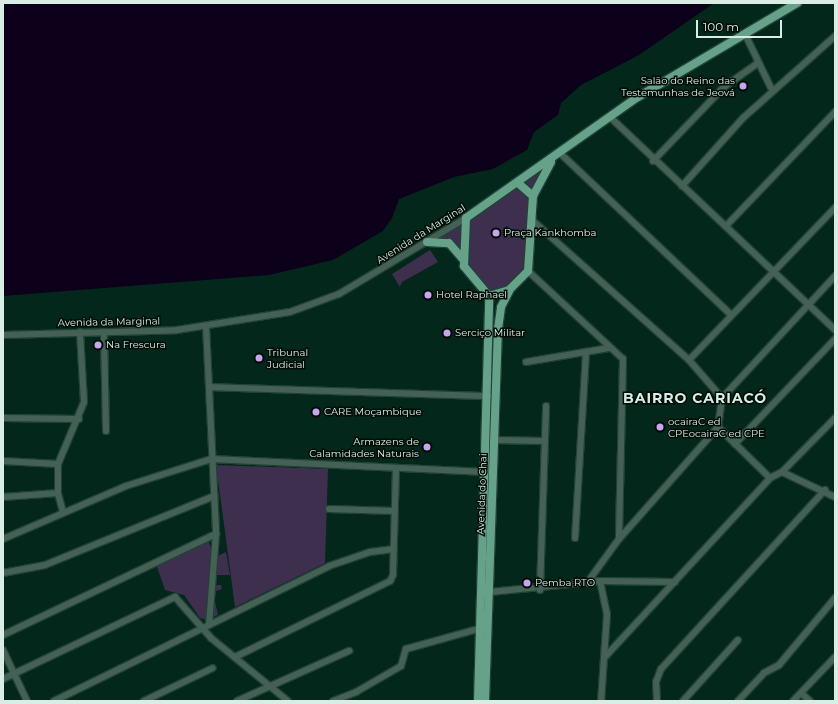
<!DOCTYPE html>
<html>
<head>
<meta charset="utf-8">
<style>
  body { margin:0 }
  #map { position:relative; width:838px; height:704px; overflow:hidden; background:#03271b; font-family:Montserrat,sans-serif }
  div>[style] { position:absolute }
  .green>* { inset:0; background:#3f2f4e }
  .water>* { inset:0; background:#0d001a }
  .roads { filter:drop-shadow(1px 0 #214337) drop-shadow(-1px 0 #214337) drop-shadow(0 1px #214337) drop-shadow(0 -1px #214337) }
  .minor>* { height:6px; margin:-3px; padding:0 3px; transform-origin:3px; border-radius:3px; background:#456155 }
  .major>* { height:8px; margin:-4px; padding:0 4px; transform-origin:4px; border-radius:4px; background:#66a28a }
  .dots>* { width:11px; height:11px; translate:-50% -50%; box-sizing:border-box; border:2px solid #020d08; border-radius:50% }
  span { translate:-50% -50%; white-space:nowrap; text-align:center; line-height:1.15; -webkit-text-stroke:3px #020d08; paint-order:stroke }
  .poi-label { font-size:10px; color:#daede4 }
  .right { translate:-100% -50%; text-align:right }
  .left { translate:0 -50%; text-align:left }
  .street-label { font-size:10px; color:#daede4 }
  .district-label { font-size:14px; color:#daede4; font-weight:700; letter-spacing:1px }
  .frame { position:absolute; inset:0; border:4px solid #daede4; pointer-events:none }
  .scale { position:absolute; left:696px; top:20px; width:86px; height:18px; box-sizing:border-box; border:2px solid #daede4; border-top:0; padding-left:5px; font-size:12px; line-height:14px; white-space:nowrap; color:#daede4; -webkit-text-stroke:3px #020d08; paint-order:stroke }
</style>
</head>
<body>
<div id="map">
  <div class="green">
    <i style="clip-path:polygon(546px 167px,534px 189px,524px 182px)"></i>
    <i style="clip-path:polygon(517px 187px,531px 196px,528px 264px,514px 285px,489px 294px,468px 269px,470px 220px)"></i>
    <i style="clip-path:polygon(464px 222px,462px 254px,454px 243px,434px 239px)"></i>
    <i style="clip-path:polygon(430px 250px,438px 262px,402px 282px,400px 287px,392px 274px)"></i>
    <i style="clip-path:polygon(216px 465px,328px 469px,325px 563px,235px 607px)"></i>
    <i style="clip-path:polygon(208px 541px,216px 557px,226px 552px,230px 575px,215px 575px,215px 585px,221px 585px,222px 589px,213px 592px,218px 615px,206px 620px,200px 618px,184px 595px,165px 590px,156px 564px)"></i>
  </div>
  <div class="water">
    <i style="clip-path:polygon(3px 3px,714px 3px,639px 55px,581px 85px,561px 103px,558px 115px,534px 132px,527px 150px,493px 169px,454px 177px,399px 199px,392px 218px,383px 231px,333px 260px,269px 275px,3px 296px)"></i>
  </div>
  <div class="roads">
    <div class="minor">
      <i style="left:745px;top:34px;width:62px;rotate:64.3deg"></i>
      <i style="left:610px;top:117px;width:310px;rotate:43.4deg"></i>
      <i style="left:561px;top:154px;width:234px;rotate:43.4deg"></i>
      <i style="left:653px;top:161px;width:103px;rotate:-46.2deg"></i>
      <i style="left:724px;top:87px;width:42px;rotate:-35.2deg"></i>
      <i style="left:682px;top:186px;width:91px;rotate:-48.1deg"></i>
      <i style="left:743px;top:118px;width:123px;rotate:-41.7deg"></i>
      <i style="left:532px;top:220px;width:210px;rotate:41.7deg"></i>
      <i style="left:689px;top:360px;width:50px;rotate:49deg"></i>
      <i style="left:726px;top:226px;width:158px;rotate:-46.3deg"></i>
      <i style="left:528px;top:271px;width:129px;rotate:42.8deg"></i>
      <i style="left:623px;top:359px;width:180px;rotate:91.3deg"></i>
      <i style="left:206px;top:326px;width:208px;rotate:87.2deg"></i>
      <i style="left:216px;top:534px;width:91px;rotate:94.4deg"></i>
      <i style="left:104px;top:334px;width:97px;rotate:88.8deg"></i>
      <i style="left:3px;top:335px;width:174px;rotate:-1.6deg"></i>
      <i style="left:177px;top:330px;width:114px;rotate:-9.1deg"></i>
      <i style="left:290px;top:312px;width:52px;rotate:-20.2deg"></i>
      <i style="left:339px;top:294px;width:148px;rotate:-30.9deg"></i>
      <i style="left:689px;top:360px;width:211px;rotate:-46.2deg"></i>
      <i style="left:526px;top:362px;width:84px;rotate:-9.6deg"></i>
      <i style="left:210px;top:387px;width:278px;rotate:1.9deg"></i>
      <i style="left:3px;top:418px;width:76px;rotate:0.8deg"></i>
      <i style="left:718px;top:427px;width:73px;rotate:44.4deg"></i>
      <i style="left:494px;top:440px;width:51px;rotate:1.1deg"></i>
      <i style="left:735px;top:444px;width:145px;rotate:-46.4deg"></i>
      <i style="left:3px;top:461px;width:55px;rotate:3.1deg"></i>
      <i style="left:782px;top:472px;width:59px;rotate:25.3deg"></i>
      <i style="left:3px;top:497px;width:55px;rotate:-4.2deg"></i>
      <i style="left:329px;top:509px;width:66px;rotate:1.7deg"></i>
      <i style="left:63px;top:512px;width:20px;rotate:-105deg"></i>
      <i style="left:58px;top:493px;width:29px;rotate:-90deg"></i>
      <i style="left:58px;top:464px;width:67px;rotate:-67.2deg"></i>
      <i style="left:84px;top:402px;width:70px;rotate:-93.3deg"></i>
      <i style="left:575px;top:538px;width:186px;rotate:-86.6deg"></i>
      <i style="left:3px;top:539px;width:134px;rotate:-23.3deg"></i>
      <i style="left:126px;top:486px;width:89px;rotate:-17.6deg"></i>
      <i style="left:211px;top:459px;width:275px;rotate:2.7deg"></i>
      <i style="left:3px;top:573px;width:43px;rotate:-10.8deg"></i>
      <i style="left:45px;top:565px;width:183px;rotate:-22.2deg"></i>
      <i style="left:600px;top:581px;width:34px;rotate:78deg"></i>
      <i style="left:607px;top:614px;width:87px;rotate:93.9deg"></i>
      <i style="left:587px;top:583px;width:54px;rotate:-54deg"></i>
      <i style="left:619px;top:539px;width:149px;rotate:-48.5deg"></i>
      <i style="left:718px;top:427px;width:29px;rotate:-82deg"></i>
      <i style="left:722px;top:398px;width:166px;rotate:-47.2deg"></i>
      <i style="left:540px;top:590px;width:184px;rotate:-88.1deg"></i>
      <i style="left:490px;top:592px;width:111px;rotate:-5.7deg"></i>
      <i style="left:600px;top:581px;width:75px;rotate:0.8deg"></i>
      <i style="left:3px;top:635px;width:236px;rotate:-25.4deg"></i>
      <i style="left:3px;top:650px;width:56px;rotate:64.8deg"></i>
      <i style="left:235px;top:657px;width:173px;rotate:-26.1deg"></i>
      <i style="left:390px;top:581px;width:7px;rotate:-63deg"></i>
      <i style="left:393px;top:575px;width:106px;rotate:-88.4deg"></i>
      <i style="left:605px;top:657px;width:243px;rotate:-47.3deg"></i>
      <i style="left:770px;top:478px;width:13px;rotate:-27deg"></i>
      <i style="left:782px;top:472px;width:76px;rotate:-45.5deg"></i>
      <i style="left:3px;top:679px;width:191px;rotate:-25.5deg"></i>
      <i style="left:175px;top:597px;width:55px;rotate:48.7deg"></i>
      <i style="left:211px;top:638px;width:99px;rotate:39.3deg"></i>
      <i style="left:801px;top:693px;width:12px;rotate:42deg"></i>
      <i style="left:54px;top:701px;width:306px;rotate:-26.1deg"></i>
      <i style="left:329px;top:566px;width:43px;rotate:-18.9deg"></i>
      <i style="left:370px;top:552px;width:24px;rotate:-7deg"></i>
      <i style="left:144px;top:701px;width:76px;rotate:-25.6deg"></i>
      <i style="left:237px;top:701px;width:123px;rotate:-24.1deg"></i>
      <i style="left:333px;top:701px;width:25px;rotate:-21deg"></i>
      <i style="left:356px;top:692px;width:52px;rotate:-30deg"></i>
      <i style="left:401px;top:666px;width:18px;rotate:-74deg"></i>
      <i style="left:406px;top:649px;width:78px;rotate:-15.6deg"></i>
      <i style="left:657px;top:701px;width:19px;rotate:-93deg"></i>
      <i style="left:656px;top:682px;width:14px;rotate:-69deg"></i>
      <i style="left:661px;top:669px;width:243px;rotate:-47.5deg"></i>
      <i style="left:683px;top:701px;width:82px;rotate:-48deg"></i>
      <i style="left:738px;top:701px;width:38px;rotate:-47deg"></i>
      <i style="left:764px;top:673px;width:17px;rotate:-28deg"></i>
      <i style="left:779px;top:665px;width:87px;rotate:-50.1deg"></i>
      <i style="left:793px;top:701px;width:61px;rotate:-46.3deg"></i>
    </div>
    <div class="major">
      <i style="left:551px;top:162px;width:38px;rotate:118deg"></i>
      <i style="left:533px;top:196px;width:75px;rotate:93.8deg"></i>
      <i style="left:528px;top:271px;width:27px;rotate:135deg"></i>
      <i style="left:509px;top:290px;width:21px;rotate:163deg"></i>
      <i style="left:489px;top:296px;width:39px;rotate:-130deg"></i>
      <i style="left:464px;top:266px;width:48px;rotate:-87.6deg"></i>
      <i style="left:466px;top:218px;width:204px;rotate:-35.2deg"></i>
      <i style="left:633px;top:100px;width:191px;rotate:-30.6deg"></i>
      <i style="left:518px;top:183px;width:20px;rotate:41deg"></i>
      <i style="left:427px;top:242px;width:22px;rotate:3deg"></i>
      <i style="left:449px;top:243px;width:21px;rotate:49deg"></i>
      <i style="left:478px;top:701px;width:405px;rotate:-88.4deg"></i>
      <i style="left:485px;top:701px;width:372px;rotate:-88deg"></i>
      <i style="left:498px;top:329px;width:22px;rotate:-82deg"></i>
      <i style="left:501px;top:307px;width:18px;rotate:-63deg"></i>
    </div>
  </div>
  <div class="dots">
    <i style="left:743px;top:86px;background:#c9a5ee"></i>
    <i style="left:496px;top:233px;background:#c9a5ee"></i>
    <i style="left:428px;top:295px;background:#c9a5ee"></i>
    <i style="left:447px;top:333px;background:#c9a5ee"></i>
    <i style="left:98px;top:345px;background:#c9a5ee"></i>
    <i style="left:259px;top:358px;background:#c9a5ee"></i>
    <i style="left:316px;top:412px;background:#c9a5ee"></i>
    <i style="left:660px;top:427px;background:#c9a5ee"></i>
    <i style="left:427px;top:447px;background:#c9a5ee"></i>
    <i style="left:527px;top:583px;background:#c9a5ee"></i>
  </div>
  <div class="poi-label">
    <span class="right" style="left:735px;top:86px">Salão do Reino das<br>Testemunhas de Jeová</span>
    <span class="left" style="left:504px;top:233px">Praça Kankhomba</span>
    <span class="left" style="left:436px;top:295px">Hotel Raphael</span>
    <span class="left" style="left:455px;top:333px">Serciço Militar</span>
    <span class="left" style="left:106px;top:345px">Na Frescura</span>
    <span class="left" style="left:267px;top:358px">Tribunal<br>Judicial</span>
    <span class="left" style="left:324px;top:412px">CARE Moçambique</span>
    <span class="left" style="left:668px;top:427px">ocairaC ed<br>CPEocairaC ed CPE</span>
    <span class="right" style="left:419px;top:447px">Armazens de<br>Calamidades Naturais</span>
    <span class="left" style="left:535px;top:583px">Pemba RTO</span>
  </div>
  <div class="street-label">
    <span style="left:421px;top:234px;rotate:-32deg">Avenida da Marginal</span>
    <span style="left:109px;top:322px;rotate:-1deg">Avenida da Marginal</span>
    <span style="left:482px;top:494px;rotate:-88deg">Avenida do Chai</span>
  </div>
  <div class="district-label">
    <span style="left:695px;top:398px">BAIRRO CARIACÓ</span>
  </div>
  <div class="frame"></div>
  <div class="scale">100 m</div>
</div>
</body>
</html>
